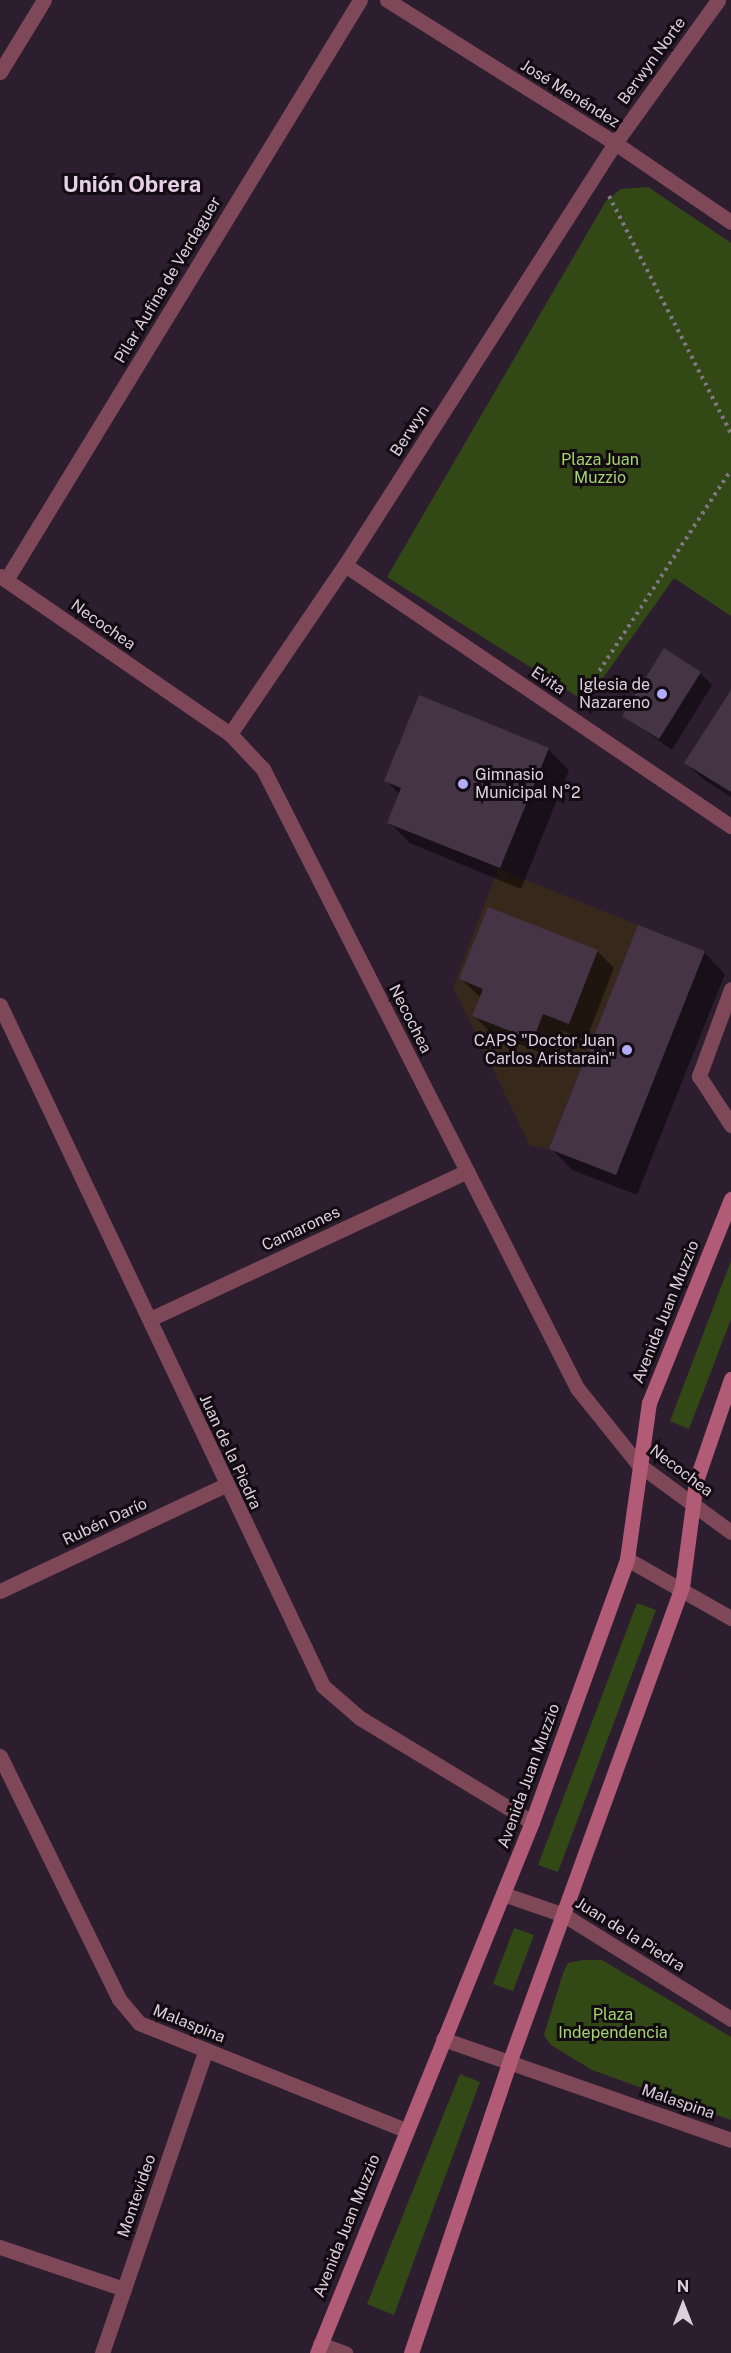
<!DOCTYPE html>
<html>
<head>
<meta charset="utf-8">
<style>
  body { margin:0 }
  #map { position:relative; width:731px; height:2353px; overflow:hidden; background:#2d1e2f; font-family:"Public Sans",sans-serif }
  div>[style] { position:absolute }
  .education>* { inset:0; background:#37281c }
  .green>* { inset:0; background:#324916 }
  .shadow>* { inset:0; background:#0007 }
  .building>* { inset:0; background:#443446 }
  .path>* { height:4px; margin-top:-2px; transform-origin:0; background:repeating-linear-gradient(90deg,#837684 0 3px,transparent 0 7.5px) }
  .lane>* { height:15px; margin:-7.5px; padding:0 7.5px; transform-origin:7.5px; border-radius:7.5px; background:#7f4859 }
  .street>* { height:15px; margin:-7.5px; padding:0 7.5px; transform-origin:7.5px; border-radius:7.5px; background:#7f4859 }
  .secondary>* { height:15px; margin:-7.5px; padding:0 7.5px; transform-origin:7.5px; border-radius:7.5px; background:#b25b77 }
  .dots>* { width:16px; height:16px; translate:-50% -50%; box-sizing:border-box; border:3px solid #120b12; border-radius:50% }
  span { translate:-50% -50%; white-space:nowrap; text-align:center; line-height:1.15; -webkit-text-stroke:6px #120b12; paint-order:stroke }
  .street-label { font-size:16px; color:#dbd0db }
  .park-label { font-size:16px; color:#a3d46d }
  .poi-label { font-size:16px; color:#dbd0db }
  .right { translate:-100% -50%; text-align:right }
  .left { translate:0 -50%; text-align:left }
  .district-label { font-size:22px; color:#e6d0e7; font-weight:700 }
  .north { position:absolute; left:653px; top:2275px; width:60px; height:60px; -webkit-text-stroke:4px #120b12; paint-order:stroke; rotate:0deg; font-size:16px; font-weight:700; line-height:24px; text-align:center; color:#dbd0db }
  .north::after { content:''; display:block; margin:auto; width:21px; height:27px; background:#dbd0db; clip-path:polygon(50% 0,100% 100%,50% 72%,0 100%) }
</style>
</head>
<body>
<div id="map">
  <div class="education">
    <i style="clip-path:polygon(498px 869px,638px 925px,549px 1149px,530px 1146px,453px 987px)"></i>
  </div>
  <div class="green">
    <i style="clip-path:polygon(648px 187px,731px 243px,731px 616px,674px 578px,586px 702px,387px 577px,606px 201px,621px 189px)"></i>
    <i style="clip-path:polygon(731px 1261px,731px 1319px,689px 1429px,670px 1421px)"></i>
    <i style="clip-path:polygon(637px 1603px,656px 1610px,558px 1872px,538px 1865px)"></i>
    <i style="clip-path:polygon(514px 1928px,534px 1935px,513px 1991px,493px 1984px)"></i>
    <i style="clip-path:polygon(583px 1960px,602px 1960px,731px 2037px,731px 2120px,592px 2070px,551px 2045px,544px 2035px,563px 1973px,568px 1963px)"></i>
    <i style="clip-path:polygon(460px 2074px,480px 2082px,394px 2315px,367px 2304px)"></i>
  </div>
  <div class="shadow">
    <i style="clip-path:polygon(700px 673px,712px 685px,672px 750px,624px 716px)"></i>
    <i style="clip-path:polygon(731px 693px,731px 797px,704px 780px,686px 763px)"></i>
    <i style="clip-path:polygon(548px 749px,569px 770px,521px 889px,410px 843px,389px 822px,400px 795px,386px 780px)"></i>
    <i style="clip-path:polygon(597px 951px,614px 968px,586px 1040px,561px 1030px,550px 1056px,491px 1033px,474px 1016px,481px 998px,461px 979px)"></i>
    <i style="clip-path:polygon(704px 952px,725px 974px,637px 1195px,572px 1170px,551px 1148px)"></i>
  </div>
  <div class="building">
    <i style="clip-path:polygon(664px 648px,701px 672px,659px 739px,622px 716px)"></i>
    <i style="clip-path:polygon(731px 690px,731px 792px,684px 763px)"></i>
    <i style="clip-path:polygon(419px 695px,549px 748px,500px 868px,387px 823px,401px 788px,384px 781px)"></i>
    <i style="clip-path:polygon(488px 907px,598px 950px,569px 1024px,543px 1014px,533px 1040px,472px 1016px,483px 989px,459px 979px)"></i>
    <i style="clip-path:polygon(638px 925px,705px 951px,616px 1175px,549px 1149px)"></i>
  </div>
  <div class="path">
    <i style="left:609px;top:196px;width:267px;rotate:62.8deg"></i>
    <i style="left:583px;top:696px;width:270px;rotate:-56.8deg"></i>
  </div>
  <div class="lane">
    <i style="left:731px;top:989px;width:93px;rotate:110.2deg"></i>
    <i style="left:699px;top:1076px;width:59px;rotate:56.9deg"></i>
    <i style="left:0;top:2247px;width:131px;rotate:18.7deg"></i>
    <i style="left:102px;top:2353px;width:320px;rotate:-71.1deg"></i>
  </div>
  <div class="street">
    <i style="left:387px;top:0;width:269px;rotate:32.1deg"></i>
    <i style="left:615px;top:143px;width:140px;rotate:34.3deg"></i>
    <i style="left:0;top:72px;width:84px;rotate:-58.6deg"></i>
    <i style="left:345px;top:565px;width:466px;rotate:34.1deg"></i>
    <i style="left:0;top:576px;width:279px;rotate:34.5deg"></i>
    <i style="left:230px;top:734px;width:48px;rotate:46.7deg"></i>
    <i style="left:263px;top:769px;width:694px;rotate:63.1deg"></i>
    <i style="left:577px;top:1388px;width:97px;rotate:51.2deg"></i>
    <i style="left:638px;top:1464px;width:115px;rotate:36.2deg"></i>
    <i style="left:6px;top:580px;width:679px;rotate:-58.6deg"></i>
    <i style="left:230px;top:734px;width:204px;rotate:-55.8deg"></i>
    <i style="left:345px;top:565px;width:501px;rotate:-57.39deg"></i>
    <i style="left:615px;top:143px;width:176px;rotate:-54.2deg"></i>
    <i style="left:0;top:1005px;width:754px;rotate:64.62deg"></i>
    <i style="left:323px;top:1686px;width:49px;rotate:40.9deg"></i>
    <i style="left:360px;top:1718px;width:201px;rotate:31.2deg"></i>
    <i style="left:150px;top:1319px;width:350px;rotate:-25deg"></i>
    <i style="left:627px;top:1559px;width:120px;rotate:29.6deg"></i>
    <i style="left:0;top:1591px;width:249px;rotate:-25.2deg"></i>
    <i style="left:0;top:1756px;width:271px;rotate:63.9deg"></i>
    <i style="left:119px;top:1999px;width:31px;rotate:50deg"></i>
    <i style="left:139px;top:2023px;width:287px;rotate:21.9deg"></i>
    <i style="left:503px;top:1894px;width:65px;rotate:19deg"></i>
    <i style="left:564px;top:1915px;width:197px;rotate:31.9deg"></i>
    <i style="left:443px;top:2039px;width:305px;rotate:19.3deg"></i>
    <i style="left:320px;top:2344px;width:27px;rotate:20deg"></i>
  </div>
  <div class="secondary">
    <i style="left:317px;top:2353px;width:573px;rotate:-67.96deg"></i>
    <i style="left:532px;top:1822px;width:280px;rotate:-70.1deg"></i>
    <i style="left:627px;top:1559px;width:158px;rotate:-82deg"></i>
    <i style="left:649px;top:1403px;width:220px;rotate:-68.1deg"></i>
    <i style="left:411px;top:2353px;width:306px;rotate:-71.3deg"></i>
    <i style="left:509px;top:2063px;width:506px;rotate:-70.03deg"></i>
    <i style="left:682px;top:1587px;width:107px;rotate:-82.5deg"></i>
    <i style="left:696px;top:1481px;width:108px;rotate:-71.1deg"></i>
  </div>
  <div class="dots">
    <i style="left:662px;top:694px;background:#b3acf9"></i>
    <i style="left:463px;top:784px;background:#b3acf9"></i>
    <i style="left:627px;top:1050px;background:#b3acf9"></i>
  </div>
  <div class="street-label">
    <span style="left:652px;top:61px;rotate:-54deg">Berwyn Norte</span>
    <span style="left:570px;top:94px;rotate:32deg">José Menéndez</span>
    <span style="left:168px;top:280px;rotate:-59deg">Pilar Aufina de Verdaguer</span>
    <span style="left:410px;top:431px;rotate:-57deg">Berwyn</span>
    <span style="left:103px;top:625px;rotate:35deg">Necochea</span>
    <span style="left:548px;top:681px;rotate:34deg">Evita</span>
    <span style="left:410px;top:1019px;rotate:63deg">Necochea</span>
    <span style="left:301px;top:1229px;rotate:-25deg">Camarones</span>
    <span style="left:666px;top:1312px;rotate:-68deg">Avenida Juan Muzzio</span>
    <span style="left:230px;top:1452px;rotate:65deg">Juan de la Piedra</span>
    <span style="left:681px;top:1471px;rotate:37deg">Necochea</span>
    <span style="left:105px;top:1522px;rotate:-25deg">Rubén Darío</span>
    <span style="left:529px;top:1776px;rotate:-70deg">Avenida Juan Muzzio</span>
    <span style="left:630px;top:1935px;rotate:32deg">Juan de la Piedra</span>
    <span style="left:189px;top:2024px;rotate:22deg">Malaspina</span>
    <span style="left:678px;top:2102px;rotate:19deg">Malaspina</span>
    <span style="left:137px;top:2196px;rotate:-71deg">Montevideo</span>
    <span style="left:347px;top:2226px;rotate:-68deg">Avenida Juan Muzzio</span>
  </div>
  <div class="park-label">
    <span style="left:600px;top:469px">Plaza Juan<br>Muzzio</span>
    <span style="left:613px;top:2024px">Plaza<br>Independencia</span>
  </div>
  <div class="poi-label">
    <span class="right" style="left:650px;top:694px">Iglesia de<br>Nazareno</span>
    <span class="left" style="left:475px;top:784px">Gimnasio<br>Municipal N°2</span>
    <span class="right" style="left:615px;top:1050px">CAPS "Doctor Juan<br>Carlos Aristarain"</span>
  </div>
  <div class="district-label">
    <span style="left:132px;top:185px">Unión Obrera</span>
  </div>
  <div class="north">N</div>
</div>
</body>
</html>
